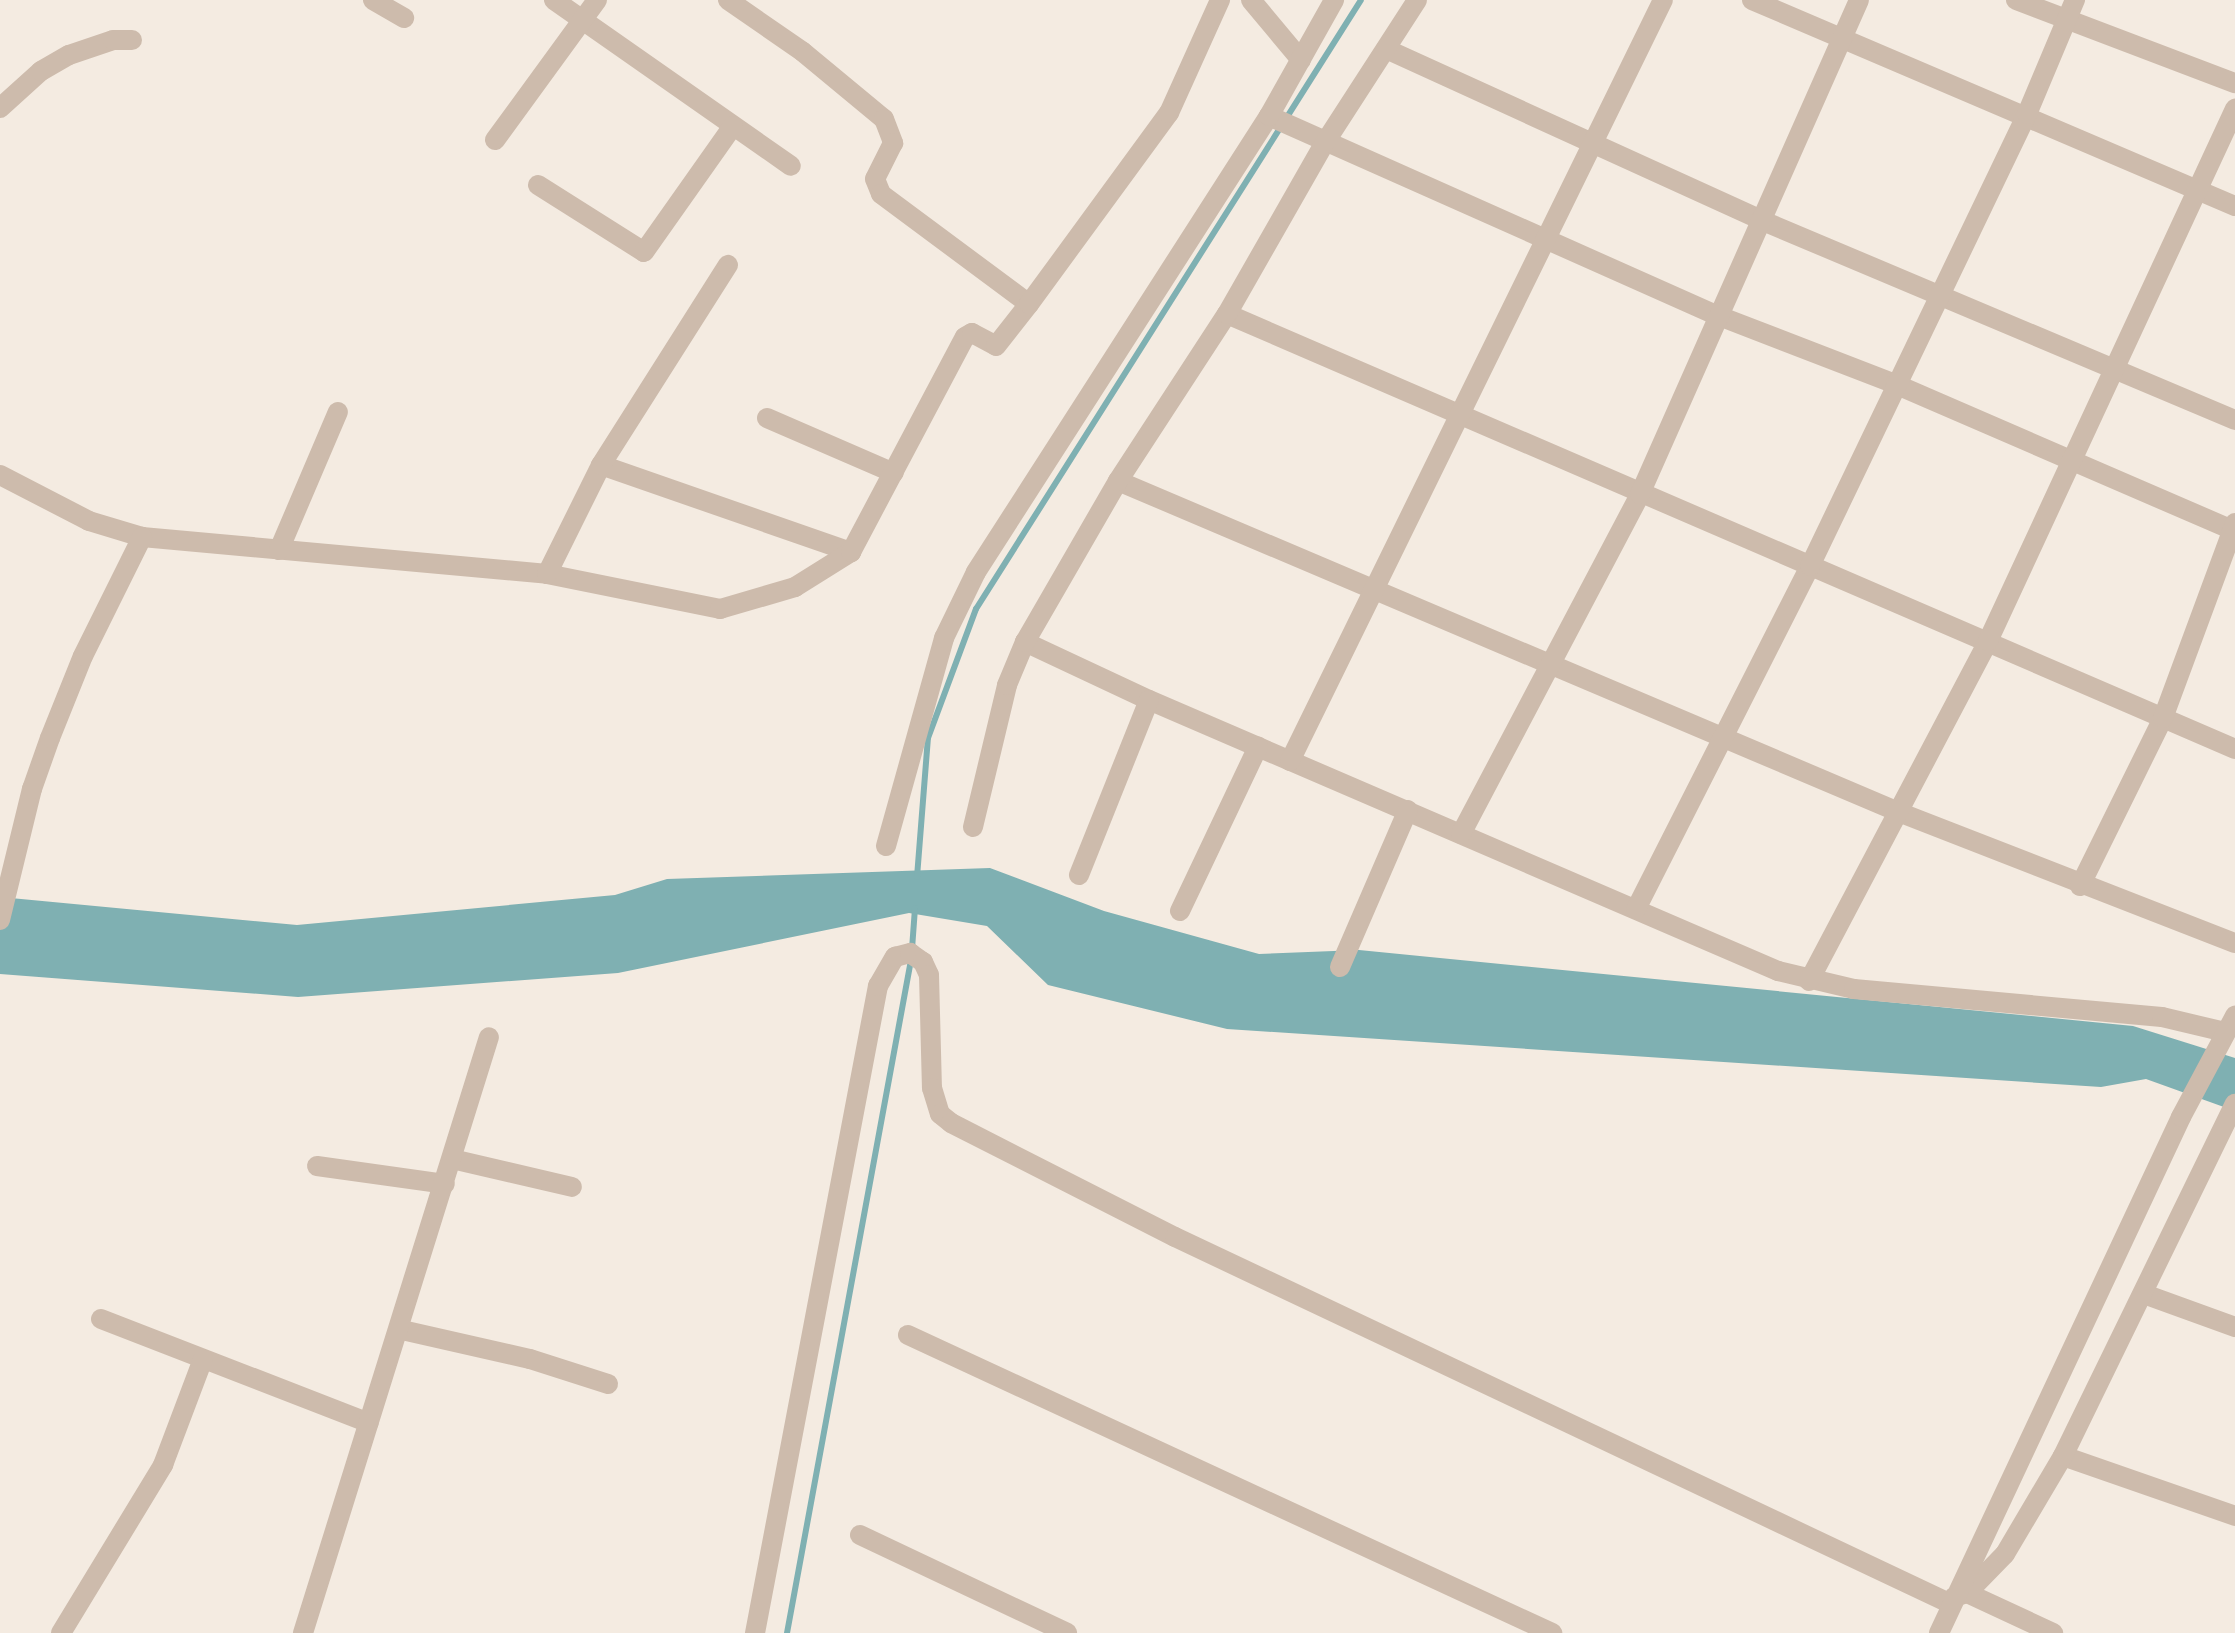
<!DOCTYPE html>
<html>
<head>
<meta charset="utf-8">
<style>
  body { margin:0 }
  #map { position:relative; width:2235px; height:1633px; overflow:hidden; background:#f4ebe1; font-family:"Work Sans",sans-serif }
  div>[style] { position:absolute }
  .water>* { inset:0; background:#7fb0b2 }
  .stream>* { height:6px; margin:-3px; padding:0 3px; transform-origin:3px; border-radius:3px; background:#7fb0b2 }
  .street>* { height:20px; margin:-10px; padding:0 10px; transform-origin:10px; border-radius:10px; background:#cdbbac }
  span { translate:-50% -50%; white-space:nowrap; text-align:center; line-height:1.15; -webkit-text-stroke:7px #fbf5ee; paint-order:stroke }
</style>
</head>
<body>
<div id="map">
  <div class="water">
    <i style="clip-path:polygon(990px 868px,1104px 911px,1259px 954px,1359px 950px,2133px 1026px,2235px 1058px,2235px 1111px,2146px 1079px,2101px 1087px,1227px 1029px,1048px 985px,987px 926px,909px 913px,618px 973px,298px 997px,0 974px,0 897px,297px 925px,615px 895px,667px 879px)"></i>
  </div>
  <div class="stream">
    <i style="left:917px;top:877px;width:139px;rotate:-85.5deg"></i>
    <i style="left:928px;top:738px;width:138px;rotate:-69.6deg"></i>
    <i style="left:976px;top:609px;width:720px;rotate:-57.7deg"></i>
    <i style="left:912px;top:949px;width:41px;rotate:-85.8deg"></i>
    <i style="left:787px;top:1633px;width:684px;rotate:-79.56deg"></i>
  </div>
  <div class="street">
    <i style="left:373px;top:0;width:36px;rotate:30deg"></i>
    <i style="left:554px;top:0;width:289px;rotate:35deg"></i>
    <i style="left:728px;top:0;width:91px;rotate:34.7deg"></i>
    <i style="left:803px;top:52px;width:105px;rotate:39.6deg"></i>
    <i style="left:884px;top:119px;width:26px;rotate:69deg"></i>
    <i style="left:893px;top:143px;width:40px;rotate:116.6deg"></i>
    <i style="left:875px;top:179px;width:16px;rotate:68deg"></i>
    <i style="left:881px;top:194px;width:184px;rotate:36.6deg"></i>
    <i style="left:1251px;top:0;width:78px;rotate:50.2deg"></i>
    <i style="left:1752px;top:0;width:525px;rotate:23.1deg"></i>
    <i style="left:2016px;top:0;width:234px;rotate:20.8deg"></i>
    <i style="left:1386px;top:49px;width:414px;rotate:24.5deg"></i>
    <i style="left:1763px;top:221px;width:512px;rotate:22.86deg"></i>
    <i style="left:0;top:108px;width:55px;rotate:-42.1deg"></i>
    <i style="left:41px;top:71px;width:32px;rotate:-30deg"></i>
    <i style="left:69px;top:55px;width:46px;rotate:-18.8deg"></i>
    <i style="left:113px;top:40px;width:19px"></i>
    <i style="left:1269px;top:116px;width:492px;rotate:24deg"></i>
    <i style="left:1719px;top:316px;width:189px;rotate:21.1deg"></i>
    <i style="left:1895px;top:384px;width:370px;rotate:23.4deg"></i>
    <i style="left:495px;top:140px;width:173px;rotate:-53.9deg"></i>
    <i style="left:538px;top:185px;width:125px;rotate:32.3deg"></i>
    <i style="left:644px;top:252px;width:154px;rotate:-54.8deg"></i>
    <i style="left:1227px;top:314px;width:1098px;rotate:23.34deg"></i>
    <i style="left:767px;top:418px;width:138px;rotate:23.4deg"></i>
    <i style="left:601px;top:465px;width:265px;rotate:19.2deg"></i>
    <i style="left:0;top:475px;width:100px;rotate:27.3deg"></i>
    <i style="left:89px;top:521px;width:55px;rotate:16.8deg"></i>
    <i style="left:142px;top:537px;width:407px;rotate:5.2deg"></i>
    <i style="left:547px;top:574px;width:177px;rotate:11.4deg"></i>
    <i style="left:720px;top:609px;width:78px;rotate:-16.3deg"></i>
    <i style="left:795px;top:587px;width:66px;rotate:-32deg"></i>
    <i style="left:851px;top:552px;width:243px;rotate:-62.1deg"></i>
    <i style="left:965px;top:337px;width:8px;rotate:-30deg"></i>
    <i style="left:972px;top:333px;width:27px;rotate:28deg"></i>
    <i style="left:996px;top:346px;width:53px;rotate:-51.8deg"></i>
    <i style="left:1029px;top:304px;width:237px;rotate:-53.8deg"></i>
    <i style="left:1169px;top:113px;width:124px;rotate:-65.7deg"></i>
    <i style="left:1118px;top:481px;width:850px;rotate:22.98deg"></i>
    <i style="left:1901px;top:813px;width:358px;rotate:21.3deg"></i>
    <i style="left:279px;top:550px;width:150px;rotate:-66.9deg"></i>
    <i style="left:547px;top:574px;width:122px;rotate:-63.6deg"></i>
    <i style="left:601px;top:465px;width:237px;rotate:-57.6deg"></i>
    <i style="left:1025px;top:642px;width:137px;rotate:25.1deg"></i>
    <i style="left:1149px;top:700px;width:685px;rotate:23.31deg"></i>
    <i style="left:1778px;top:971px;width:78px;rotate:13.3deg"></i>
    <i style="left:1854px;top:989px;width:309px;rotate:5.2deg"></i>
    <i style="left:2162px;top:1017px;width:65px;rotate:13.4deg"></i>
    <i style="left:1290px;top:761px;width:847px;rotate:-63.89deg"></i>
    <i style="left:973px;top:827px;width:146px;rotate:-76.5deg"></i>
    <i style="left:1007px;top:685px;width:47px;rotate:-67.3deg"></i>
    <i style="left:1025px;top:642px;width:186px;rotate:-60deg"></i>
    <i style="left:1118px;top:481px;width:199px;rotate:-56.9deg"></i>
    <i style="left:1227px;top:314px;width:196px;rotate:-60.3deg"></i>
    <i style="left:1324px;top:144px;width:171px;rotate:-57.1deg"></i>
    <i style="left:1461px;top:834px;width:384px;rotate:-62.2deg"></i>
    <i style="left:1640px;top:494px;width:540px;rotate:-66.09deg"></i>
    <i style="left:886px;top:846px;width:216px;rotate:-74.4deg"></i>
    <i style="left:944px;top:638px;width:73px;rotate:-64.1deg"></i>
    <i style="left:976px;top:572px;width:542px;rotate:-57.28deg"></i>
    <i style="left:1269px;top:116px;width:133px;rotate:-60.7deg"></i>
    <i style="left:1079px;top:875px;width:188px;rotate:-68.2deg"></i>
    <i style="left:2080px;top:886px;width:187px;rotate:-63.7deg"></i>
    <i style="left:2163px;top:718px;width:208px;rotate:-69.7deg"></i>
    <i style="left:1636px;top:909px;width:385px;rotate:-63.1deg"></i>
    <i style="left:1810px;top:566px;width:501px;rotate:-64.35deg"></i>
    <i style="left:2027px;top:114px;width:124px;rotate:-67.2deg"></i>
    <i style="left:1180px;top:911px;width:182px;rotate:-64.6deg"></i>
    <i style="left:0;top:920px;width:135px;rotate:-76.3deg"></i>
    <i style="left:32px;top:789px;width:54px;rotate:-70.6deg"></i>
    <i style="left:50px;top:738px;width:88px;rotate:-68.1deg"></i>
    <i style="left:83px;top:656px;width:133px;rotate:-63.6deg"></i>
    <i style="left:1340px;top:967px;width:171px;rotate:-66.6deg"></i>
    <i style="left:1809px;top:981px;width:384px;rotate:-62.2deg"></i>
    <i style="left:1988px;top:641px;width:587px;rotate:-65.1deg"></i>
    <i style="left:452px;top:1159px;width:123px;rotate:13.1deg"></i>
    <i style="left:317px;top:1166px;width:129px;rotate:8deg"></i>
    <i style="left:2144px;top:1294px;width:97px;rotate:19.9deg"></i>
    <i style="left:101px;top:1319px;width:287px;rotate:21.2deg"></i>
    <i style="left:402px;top:1330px;width:131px;rotate:12.8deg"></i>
    <i style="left:530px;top:1359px;width:82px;rotate:17.8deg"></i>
    <i style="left:908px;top:1335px;width:710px;rotate:24.83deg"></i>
    <i style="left:2063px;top:1456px;width:182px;rotate:19.2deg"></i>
    <i style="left:860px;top:1535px;width:229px;rotate:25.3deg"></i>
    <i style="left:1967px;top:1593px;width:95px;rotate:24.9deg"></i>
    <i style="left:1954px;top:1597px;width:14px;rotate:-17deg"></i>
    <i style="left:1967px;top:1593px;width:54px;rotate:-45.7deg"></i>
    <i style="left:2005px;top:1554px;width:114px;rotate:-59.4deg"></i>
    <i style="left:2063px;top:1456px;width:392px;rotate:-64deg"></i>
    <i style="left:61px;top:1633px;width:197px;rotate:-58.7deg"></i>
    <i style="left:163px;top:1465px;width:113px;rotate:-69.3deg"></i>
    <i style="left:303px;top:1633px;width:624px;rotate:-72.67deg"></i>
    <i style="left:755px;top:1633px;width:659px;rotate:-79.24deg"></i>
    <i style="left:878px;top:986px;width:34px;rotate:-60deg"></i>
    <i style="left:895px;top:957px;width:16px;rotate:-15deg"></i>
    <i style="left:910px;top:953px;width:16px;rotate:35deg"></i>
    <i style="left:923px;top:962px;width:14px;rotate:65deg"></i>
    <i style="left:929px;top:975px;width:113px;rotate:88.5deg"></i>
    <i style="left:932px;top:1088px;width:27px;rotate:73deg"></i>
    <i style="left:940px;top:1114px;width:14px;rotate:39deg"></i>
    <i style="left:951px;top:1123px;width:251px;rotate:27deg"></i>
    <i style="left:1175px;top:1237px;width:858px;rotate:25.31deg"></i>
    <i style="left:1939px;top:1633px;width:570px;rotate:-64.87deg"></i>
    <i style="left:2181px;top:1117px;width:115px;rotate:-61.9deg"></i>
  </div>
</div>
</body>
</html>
